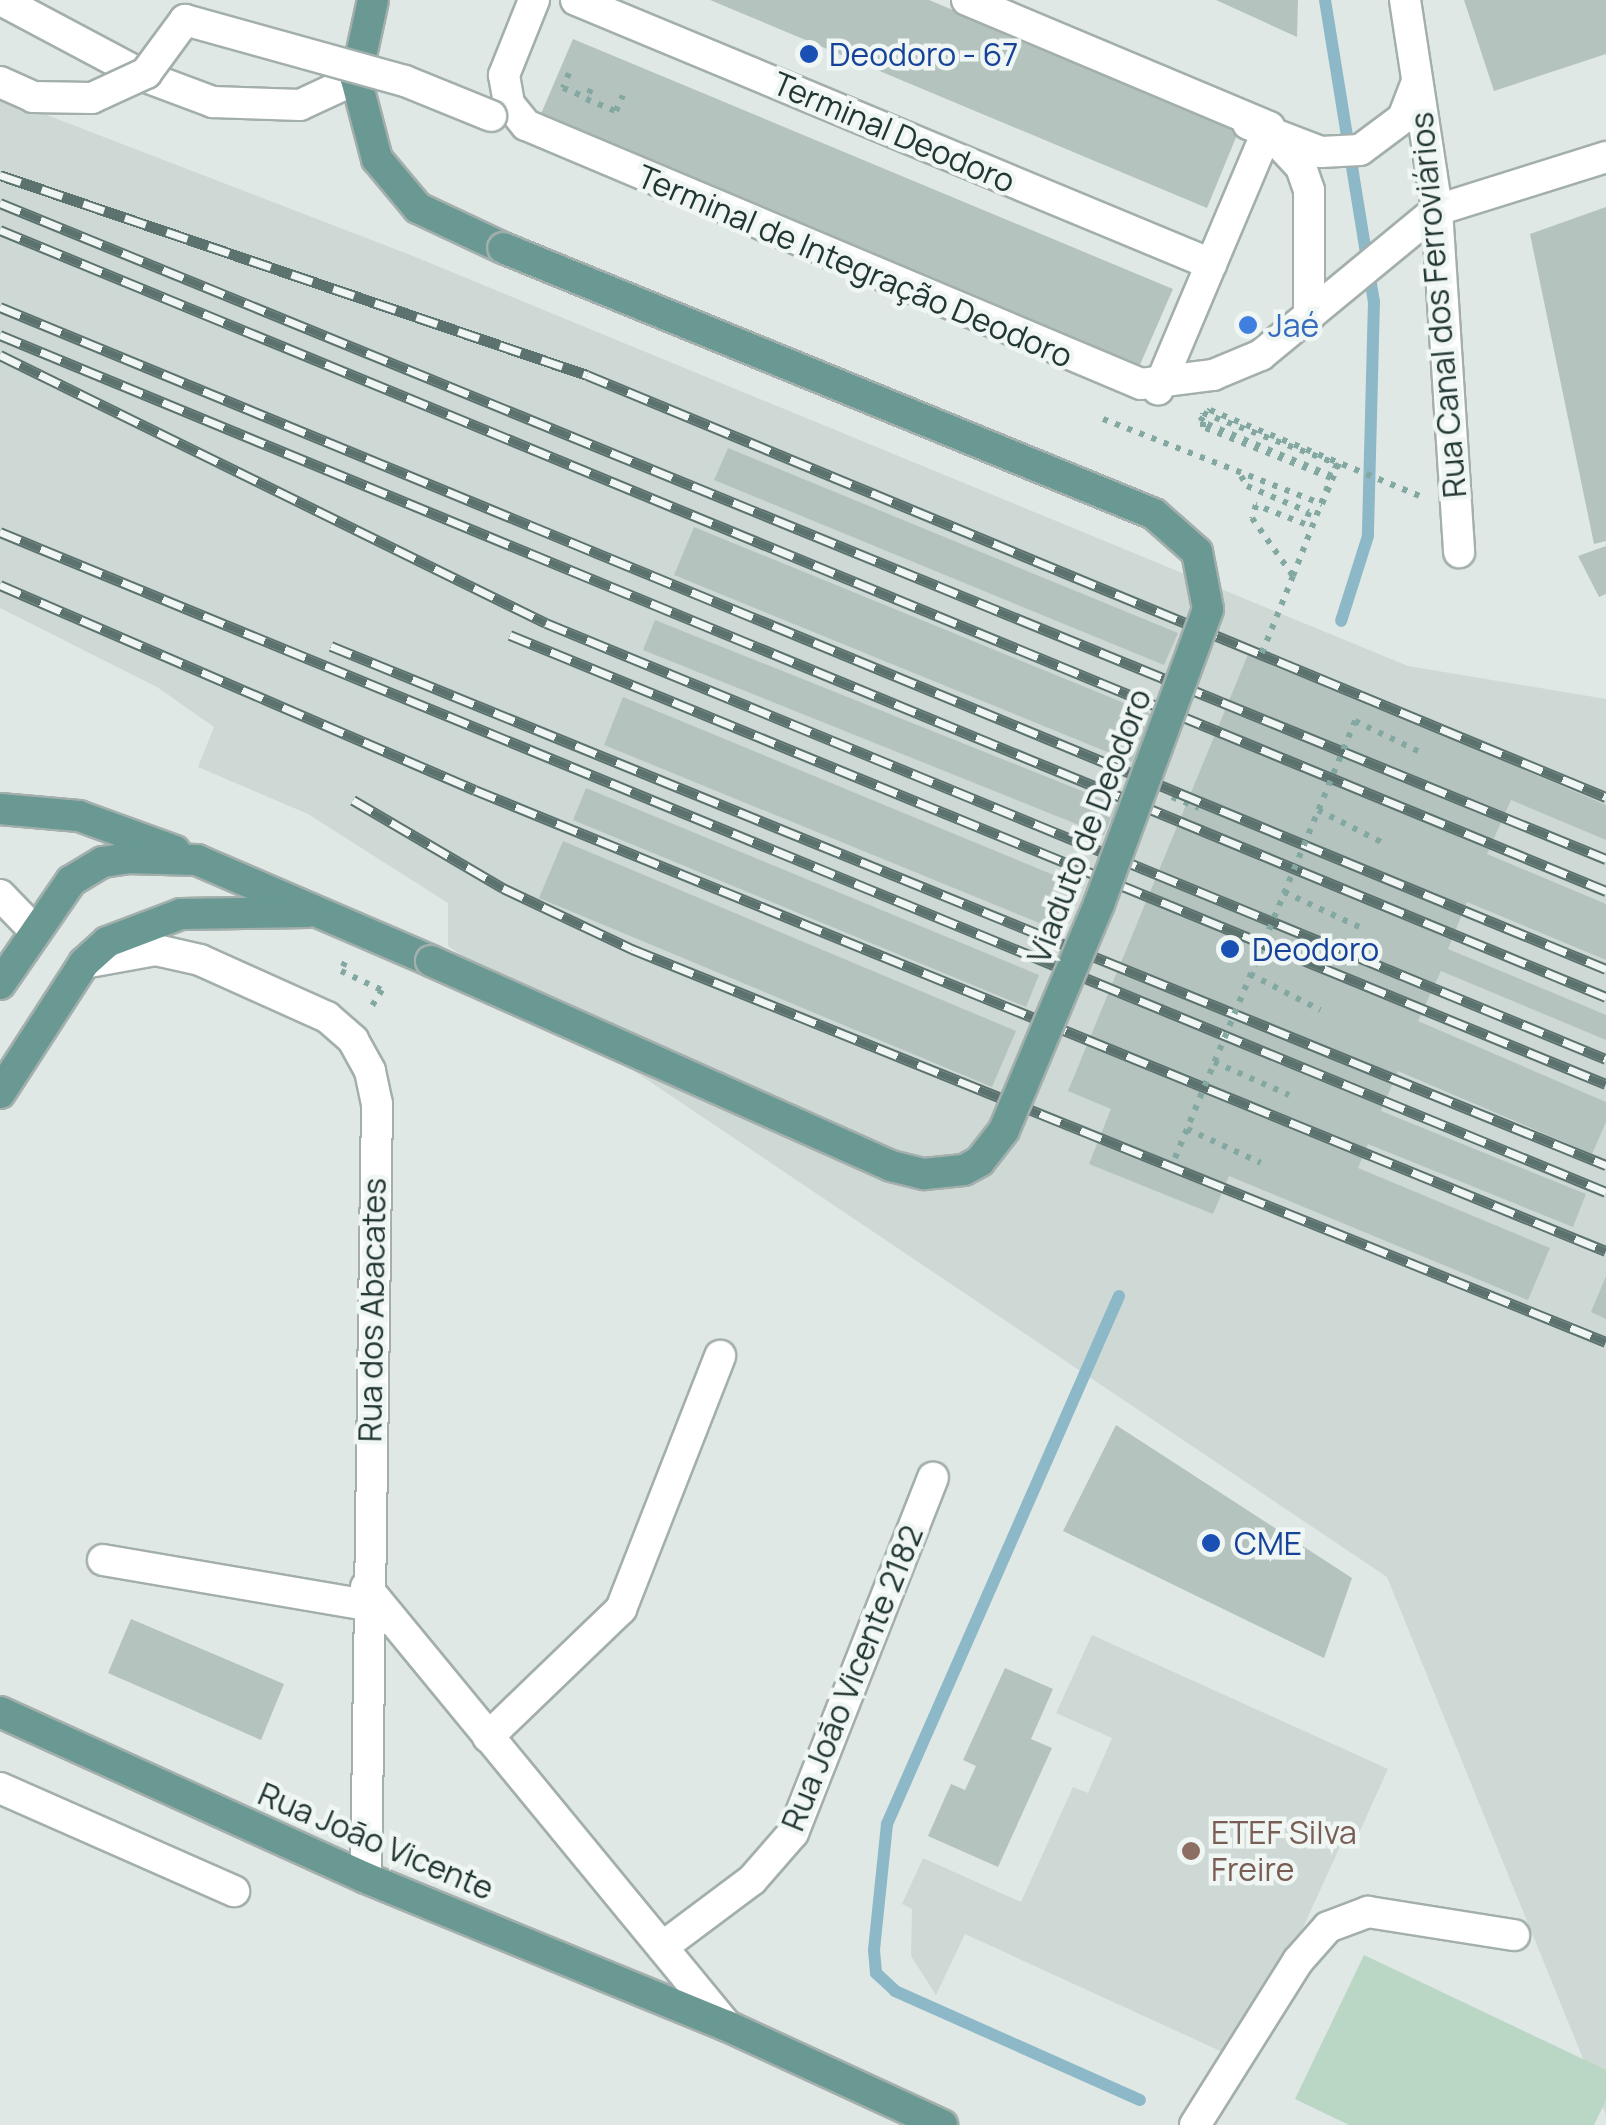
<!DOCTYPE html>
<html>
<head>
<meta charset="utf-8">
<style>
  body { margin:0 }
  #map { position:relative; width:1606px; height:2125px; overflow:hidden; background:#dfe8e5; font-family:Manrope,sans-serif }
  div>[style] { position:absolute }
  .built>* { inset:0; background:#ced8d4 }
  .green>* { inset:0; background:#bad7c6 }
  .stream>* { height:12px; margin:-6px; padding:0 6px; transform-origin:6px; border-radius:6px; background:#8db8c8 }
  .building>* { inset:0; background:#b5c3bf }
  .path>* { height:6px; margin-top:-3px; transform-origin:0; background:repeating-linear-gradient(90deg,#83a8a1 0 5px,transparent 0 13px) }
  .roads { filter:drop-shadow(2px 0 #a3afac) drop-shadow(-2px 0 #a3afac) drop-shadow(0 2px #a3afac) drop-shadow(0 -2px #a3afac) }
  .minor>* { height:30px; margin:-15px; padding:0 15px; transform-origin:15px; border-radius:15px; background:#fff }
  .major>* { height:30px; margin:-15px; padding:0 15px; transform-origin:15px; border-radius:15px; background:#699992 }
  .rail>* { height:11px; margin-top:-5.5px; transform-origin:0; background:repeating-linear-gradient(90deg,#eff6f3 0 22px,#5c726f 0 44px); box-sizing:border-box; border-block:2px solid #5c726f }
  .path-bridge>* { height:6px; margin-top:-3px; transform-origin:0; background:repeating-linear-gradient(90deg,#83a8a1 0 5px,transparent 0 13px) }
  .bridges { filter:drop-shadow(2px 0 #a3afac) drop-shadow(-2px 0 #a3afac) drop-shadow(0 2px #a3afac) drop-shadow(0 -2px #a3afac) }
  .minor-bridge>* { height:30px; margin:-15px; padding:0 15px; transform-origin:15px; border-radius:15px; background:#fff }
  .major-bridge>* { height:30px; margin:-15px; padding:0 15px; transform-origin:15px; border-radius:15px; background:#699992 }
  .dots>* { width:28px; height:28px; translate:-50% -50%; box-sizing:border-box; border:5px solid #eff6f3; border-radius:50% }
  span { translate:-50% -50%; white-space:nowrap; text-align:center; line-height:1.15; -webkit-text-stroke:9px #eff6f3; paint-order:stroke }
  .transit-label { font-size:32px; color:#164399 }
  .left { translate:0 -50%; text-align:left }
  .street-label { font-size:32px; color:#223633 }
  .shop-label { font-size:32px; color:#366cbe }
  .education-label { font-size:32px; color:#785e54 }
</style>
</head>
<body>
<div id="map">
  <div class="built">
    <i style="clip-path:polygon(0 97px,413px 256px,1408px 666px,1606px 699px,1606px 2115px,1387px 1577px,448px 946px,448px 903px,308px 814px,198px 767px,214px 727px,157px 687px,0 608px)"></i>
    <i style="clip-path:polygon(1092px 1635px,1388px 1769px,1354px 1844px,1343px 1840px,1242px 2061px,965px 1934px,936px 1995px,911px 1956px,912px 1909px,902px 1904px,923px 1858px,1021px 1902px,1073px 1787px,1088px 1793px,1112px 1738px,1056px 1713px)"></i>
  </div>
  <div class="green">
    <i style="clip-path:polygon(1364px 1955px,1606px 2070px,1606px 2100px,1594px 2125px,1349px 2125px,1295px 2099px)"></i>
  </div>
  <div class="stream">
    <i style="left:1325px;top:0;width:305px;rotate:80.8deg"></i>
    <i style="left:1374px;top:301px;width:235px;rotate:91.5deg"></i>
    <i style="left:1368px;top:536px;width:89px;rotate:107.6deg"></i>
    <i style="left:1119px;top:1296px;width:577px;rotate:113.72deg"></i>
    <i style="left:887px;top:1824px;width:127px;rotate:95.9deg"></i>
    <i style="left:874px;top:1950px;width:23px;rotate:85deg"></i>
    <i style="left:876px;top:1973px;width:26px;rotate:43deg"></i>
    <i style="left:895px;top:1991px;width:268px;rotate:24deg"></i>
  </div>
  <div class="building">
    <i style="clip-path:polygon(710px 0,929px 0,1239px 130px,1207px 208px)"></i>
    <i style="clip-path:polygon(1216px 0,1298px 0,1297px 37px)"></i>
    <i style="clip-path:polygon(1464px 0,1606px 0,1606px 54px,1494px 91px)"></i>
    <i style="clip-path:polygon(573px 39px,1173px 289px,1139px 367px,540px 116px)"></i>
    <i style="clip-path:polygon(1606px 207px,1606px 541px,1594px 544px,1530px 234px)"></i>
    <i style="clip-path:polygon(728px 448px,1178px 633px,1164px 665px,714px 480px)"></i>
    <i style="clip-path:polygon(694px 527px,1151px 714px,1132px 762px,674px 575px)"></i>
    <i style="clip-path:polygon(1606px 546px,1606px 594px,1599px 597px,1578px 556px)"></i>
    <i style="clip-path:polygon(655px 620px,1117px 805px,1104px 835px,643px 650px)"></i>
    <i style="clip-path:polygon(1249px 652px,1606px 805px,1606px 840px,1511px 800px,1487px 854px,1606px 904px,1606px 960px,1467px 902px,1448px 949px,1606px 1015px,1606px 1040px,1441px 971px,1418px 1021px,1606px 1102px,1606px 1122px,1592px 1154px,1398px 1071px,1381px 1111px,1586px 1194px,1573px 1227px,1368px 1144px,1358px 1168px,1550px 1248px,1528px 1300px,1229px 1176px,1213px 1214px,1089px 1164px,1111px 1109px,1068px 1091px)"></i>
    <i style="clip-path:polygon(623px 697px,1078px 885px,1059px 931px,604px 745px)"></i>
    <i style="clip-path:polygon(586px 788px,1039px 975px,1026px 1007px,573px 820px)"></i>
    <i style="clip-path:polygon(563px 841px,1016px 1031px,992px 1087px,539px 898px)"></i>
    <i style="clip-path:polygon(1606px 1276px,1606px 1319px,1591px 1312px)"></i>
    <i style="clip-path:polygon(1116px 1425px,1352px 1578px,1324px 1658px,1063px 1531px)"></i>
    <i style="clip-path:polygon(131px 1619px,284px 1684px,261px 1740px,108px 1673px)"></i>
    <i style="clip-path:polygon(1005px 1668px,1053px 1689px,1031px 1739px,1052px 1748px,998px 1867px,928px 1836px,951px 1784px,965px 1790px,976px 1766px,963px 1760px)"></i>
  </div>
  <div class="path">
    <i style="left:569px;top:73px;width:16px;rotate:112deg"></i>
    <i style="left:563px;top:88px;width:27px;rotate:22deg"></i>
    <i style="left:591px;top:89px;width:11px;rotate:117deg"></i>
    <i style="left:586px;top:99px;width:32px;rotate:22deg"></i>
    <i style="left:616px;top:111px;width:17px;rotate:-66deg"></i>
    <i style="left:1103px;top:419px;width:235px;rotate:21.2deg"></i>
    <i style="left:1322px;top:504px;width:44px;rotate:-67.5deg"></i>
    <i style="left:1241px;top:476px;width:12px;rotate:59deg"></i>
    <i style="left:1247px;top:486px;width:67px;rotate:22.8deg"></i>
    <i style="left:1309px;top:512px;width:13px;rotate:108deg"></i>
    <i style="left:1305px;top:524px;width:53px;rotate:-158.8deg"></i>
    <i style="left:1332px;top:476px;width:143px;rotate:-157.4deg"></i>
    <i style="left:1200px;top:421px;width:15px;rotate:-48deg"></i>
    <i style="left:1210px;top:410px;width:227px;rotate:22.3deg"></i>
    <i style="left:1355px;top:721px;width:70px;rotate:25.5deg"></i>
    <i style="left:1172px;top:797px;width:29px;rotate:22deg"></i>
    <i style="left:1318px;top:810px;width:71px;rotate:26.9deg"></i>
    <i style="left:1284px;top:892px;width:83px;rotate:25deg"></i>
    <i style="left:345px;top:962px;width:10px;rotate:114deg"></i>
    <i style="left:341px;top:971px;width:45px;rotate:24.9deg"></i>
    <i style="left:382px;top:990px;width:22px;rotate:122deg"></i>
    <i style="left:1250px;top:974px;width:79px;rotate:27.2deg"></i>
    <i style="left:1214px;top:1062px;width:82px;rotate:23.7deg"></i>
    <i style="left:1187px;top:1129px;width:81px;rotate:24.7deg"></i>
  </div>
  <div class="roads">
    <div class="minor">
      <i style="left:1px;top:0;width:164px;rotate:28deg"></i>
      <i style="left:146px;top:77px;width:72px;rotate:20.5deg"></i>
      <i style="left:213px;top:102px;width:87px;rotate:2deg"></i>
      <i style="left:300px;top:105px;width:62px;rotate:-24.9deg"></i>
      <i style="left:534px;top:0;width:81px;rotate:111.8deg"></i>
      <i style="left:504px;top:75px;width:29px;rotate:80deg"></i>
      <i style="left:509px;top:104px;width:27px;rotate:51deg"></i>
      <i style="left:526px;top:125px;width:667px;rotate:22.84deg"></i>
      <i style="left:1141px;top:384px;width:73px;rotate:-7.1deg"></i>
      <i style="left:1213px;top:375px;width:52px;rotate:-22.6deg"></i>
      <i style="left:1261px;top:355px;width:228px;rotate:-39.5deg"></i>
      <i style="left:1437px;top:210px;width:177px;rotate:-17.4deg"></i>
      <i style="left:576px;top:0;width:688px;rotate:22.58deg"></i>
      <i style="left:967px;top:0;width:328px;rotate:22.8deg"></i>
      <i style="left:1269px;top:127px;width:285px;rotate:112.9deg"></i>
      <i style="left:1405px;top:0;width:212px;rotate:81.3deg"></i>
      <i style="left:1437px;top:210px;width:343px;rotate:86.3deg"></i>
      <i style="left:1248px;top:124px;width:78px;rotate:21deg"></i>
      <i style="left:1321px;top:152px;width:39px;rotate:-3deg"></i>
      <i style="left:1360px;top:150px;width:54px;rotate:-36.7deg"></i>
      <i style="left:1403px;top:118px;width:36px;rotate:-69deg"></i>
      <i style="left:1274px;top:138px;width:40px;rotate:47deg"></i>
      <i style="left:1301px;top:167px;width:24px;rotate:71deg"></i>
      <i style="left:1309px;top:190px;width:127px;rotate:90deg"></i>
      <i style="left:0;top:895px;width:49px;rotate:45.8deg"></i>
      <i style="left:84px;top:963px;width:73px;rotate:-10.2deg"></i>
      <i style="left:156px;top:950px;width:45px;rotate:12.8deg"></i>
      <i style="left:200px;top:960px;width:139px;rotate:24.2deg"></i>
      <i style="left:327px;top:1017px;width:35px;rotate:41deg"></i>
      <i style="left:353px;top:1040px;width:35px;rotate:61deg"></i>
      <i style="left:370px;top:1071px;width:34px;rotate:78deg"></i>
      <i style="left:377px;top:1104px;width:774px;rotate:90.81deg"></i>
      <i style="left:103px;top:1560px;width:267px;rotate:9.7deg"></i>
      <i style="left:366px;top:1587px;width:568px;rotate:50.57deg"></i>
      <i style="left:488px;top:1737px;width:185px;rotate:-43.9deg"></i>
      <i style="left:621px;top:1609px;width:272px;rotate:-68.6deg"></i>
      <i style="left:0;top:1788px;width:256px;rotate:23.8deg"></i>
      <i style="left:665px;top:1945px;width:109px;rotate:-36.8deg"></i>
      <i style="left:752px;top:1880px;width:62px;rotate:-48.9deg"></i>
      <i style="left:793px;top:1833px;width:382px;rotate:-68.5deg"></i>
      <i style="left:1195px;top:2125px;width:194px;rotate:-57.9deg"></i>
      <i style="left:1298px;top:1961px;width:45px;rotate:-48.6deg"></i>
      <i style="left:1328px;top:1927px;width:43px;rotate:-20.6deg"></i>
      <i style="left:1368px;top:1912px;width:148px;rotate:9deg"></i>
    </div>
    <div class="major">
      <i style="left:373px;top:0;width:81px;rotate:102.1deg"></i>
      <i style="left:356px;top:79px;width:83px;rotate:75.3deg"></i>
      <i style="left:377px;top:159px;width:64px;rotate:50.1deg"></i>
      <i style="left:418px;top:208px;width:94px;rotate:25.2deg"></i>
      <i style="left:0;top:809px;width:79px;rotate:5.1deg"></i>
      <i style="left:79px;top:816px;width:102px;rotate:20deg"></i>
      <i style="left:0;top:984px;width:125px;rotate:-55.4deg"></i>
      <i style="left:71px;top:881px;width:37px;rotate:-31deg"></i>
      <i style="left:103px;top:862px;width:25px;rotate:-9deg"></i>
      <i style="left:128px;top:858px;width:69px;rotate:1.7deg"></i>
      <i style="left:197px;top:860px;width:255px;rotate:23.3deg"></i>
      <i style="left:0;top:1093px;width:155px;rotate:-57.1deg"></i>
      <i style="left:84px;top:963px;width:31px;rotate:-42deg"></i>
      <i style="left:107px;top:942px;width:79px;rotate:-20.7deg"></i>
      <i style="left:181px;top:914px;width:126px;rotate:-0.9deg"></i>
      <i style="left:0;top:1712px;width:402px;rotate:24.4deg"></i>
      <i style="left:366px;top:1878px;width:390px;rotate:22.3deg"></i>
      <i style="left:727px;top:2026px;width:237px;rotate:24.7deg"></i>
    </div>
  </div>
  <div class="rail">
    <i style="left:0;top:175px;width:620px;rotate:18.81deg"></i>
    <i style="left:587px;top:375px;width:1103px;rotate:22.5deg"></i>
    <i style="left:0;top:203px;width:1735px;rotate:22.22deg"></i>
    <i style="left:0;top:230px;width:1737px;rotate:22.37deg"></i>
    <i style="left:0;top:307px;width:1737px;rotate:22.4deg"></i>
    <i style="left:0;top:335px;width:1737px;rotate:22.4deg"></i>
    <i style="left:0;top:355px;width:608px;rotate:26.14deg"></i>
    <i style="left:546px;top:623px;width:1146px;rotate:22.36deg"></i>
    <i style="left:0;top:532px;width:1736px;rotate:22.34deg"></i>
    <i style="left:0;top:585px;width:517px;rotate:23.34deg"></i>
    <i style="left:475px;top:790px;width:1221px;rotate:22.18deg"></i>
    <i style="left:510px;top:635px;width:1184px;rotate:22.28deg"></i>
    <i style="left:331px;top:646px;width:1377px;rotate:22.15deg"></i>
    <i style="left:353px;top:800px;width:174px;rotate:30.4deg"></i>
    <i style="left:503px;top:888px;width:143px;rotate:25.3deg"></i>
    <i style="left:632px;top:949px;width:1050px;rotate:21.97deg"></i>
  </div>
  <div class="path-bridge">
    <i style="left:1256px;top:505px;width:14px;rotate:107deg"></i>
    <i style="left:1252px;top:518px;width:71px;rotate:54.7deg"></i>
    <i style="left:1293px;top:576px;width:91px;rotate:112deg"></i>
    <i style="left:1293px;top:576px;width:105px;rotate:-68.8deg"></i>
    <i style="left:1331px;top:478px;width:138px;rotate:-158.3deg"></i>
    <i style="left:1203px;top:427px;width:14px;rotate:-90deg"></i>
    <i style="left:1203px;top:413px;width:143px;rotate:20.8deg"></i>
    <i style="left:1337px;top:464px;width:13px;rotate:113deg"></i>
    <i style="left:1175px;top:1158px;width:473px;rotate:-67.6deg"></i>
  </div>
  <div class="bridges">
    <div class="minor-bridge">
      <i style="left:0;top:82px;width:36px;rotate:24deg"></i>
      <i style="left:33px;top:97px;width:59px;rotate:1deg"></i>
      <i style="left:92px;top:98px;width:60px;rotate:-24.8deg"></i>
      <i style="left:146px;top:73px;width:66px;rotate:-53.7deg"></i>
      <i style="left:185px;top:20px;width:228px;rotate:15.5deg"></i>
      <i style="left:405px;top:81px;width:93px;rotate:22.1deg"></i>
    </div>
    <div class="major-bridge">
      <i style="left:431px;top:961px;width:504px;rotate:24.02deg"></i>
      <i style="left:891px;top:1166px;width:34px;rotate:14deg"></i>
      <i style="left:924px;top:1174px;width:40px;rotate:-5.7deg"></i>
      <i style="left:964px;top:1170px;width:18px;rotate:-29deg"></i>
      <i style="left:980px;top:1161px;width:39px;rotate:-52deg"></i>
      <i style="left:1004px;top:1130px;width:245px;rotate:-67.2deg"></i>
      <i style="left:1099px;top:904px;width:314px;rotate:-69.7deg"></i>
      <i style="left:1208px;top:609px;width:58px;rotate:-100.9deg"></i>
      <i style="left:1197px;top:552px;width:57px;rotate:-138.5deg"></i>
      <i style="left:1154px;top:514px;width:703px;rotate:-157.77deg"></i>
    </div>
  </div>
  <div class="dots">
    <i style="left:809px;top:54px;background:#1a4fb4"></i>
    <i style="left:1248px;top:325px;background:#3f7fe0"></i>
    <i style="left:1230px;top:949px;background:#1a4fb4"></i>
    <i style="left:1211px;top:1543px;background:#1a4fb4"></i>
    <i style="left:1191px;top:1851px;background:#8d6e63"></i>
  </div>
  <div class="transit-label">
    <span class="left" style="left:829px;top:54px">Deodoro - 67</span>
    <span class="left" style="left:1252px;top:949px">Deodoro</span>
    <span class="left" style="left:1234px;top:1543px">CME</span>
  </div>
  <div class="street-label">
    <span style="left:894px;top:132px;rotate:23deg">Terminal Deodoro</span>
    <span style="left:855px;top:266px;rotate:23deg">Terminal de Integração Deodoro</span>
    <span style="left:1438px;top:305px;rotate:-95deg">Rua Canal dos Ferroviários</span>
    <span style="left:1089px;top:826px;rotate:-69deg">Viaduto de Deodoro</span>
    <span style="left:372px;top:1310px;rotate:-89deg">Rua dos Abacates</span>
    <span style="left:852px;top:1678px;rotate:-68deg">Rua João Vicente 2182</span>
    <span style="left:376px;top:1841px;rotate:23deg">Rua João Vicente</span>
  </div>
  <div class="shop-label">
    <span class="left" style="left:1268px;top:325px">Jaé</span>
  </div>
  <div class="education-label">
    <span class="left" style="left:1211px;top:1851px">ETEF Silva<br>Freire</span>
  </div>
</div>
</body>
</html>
